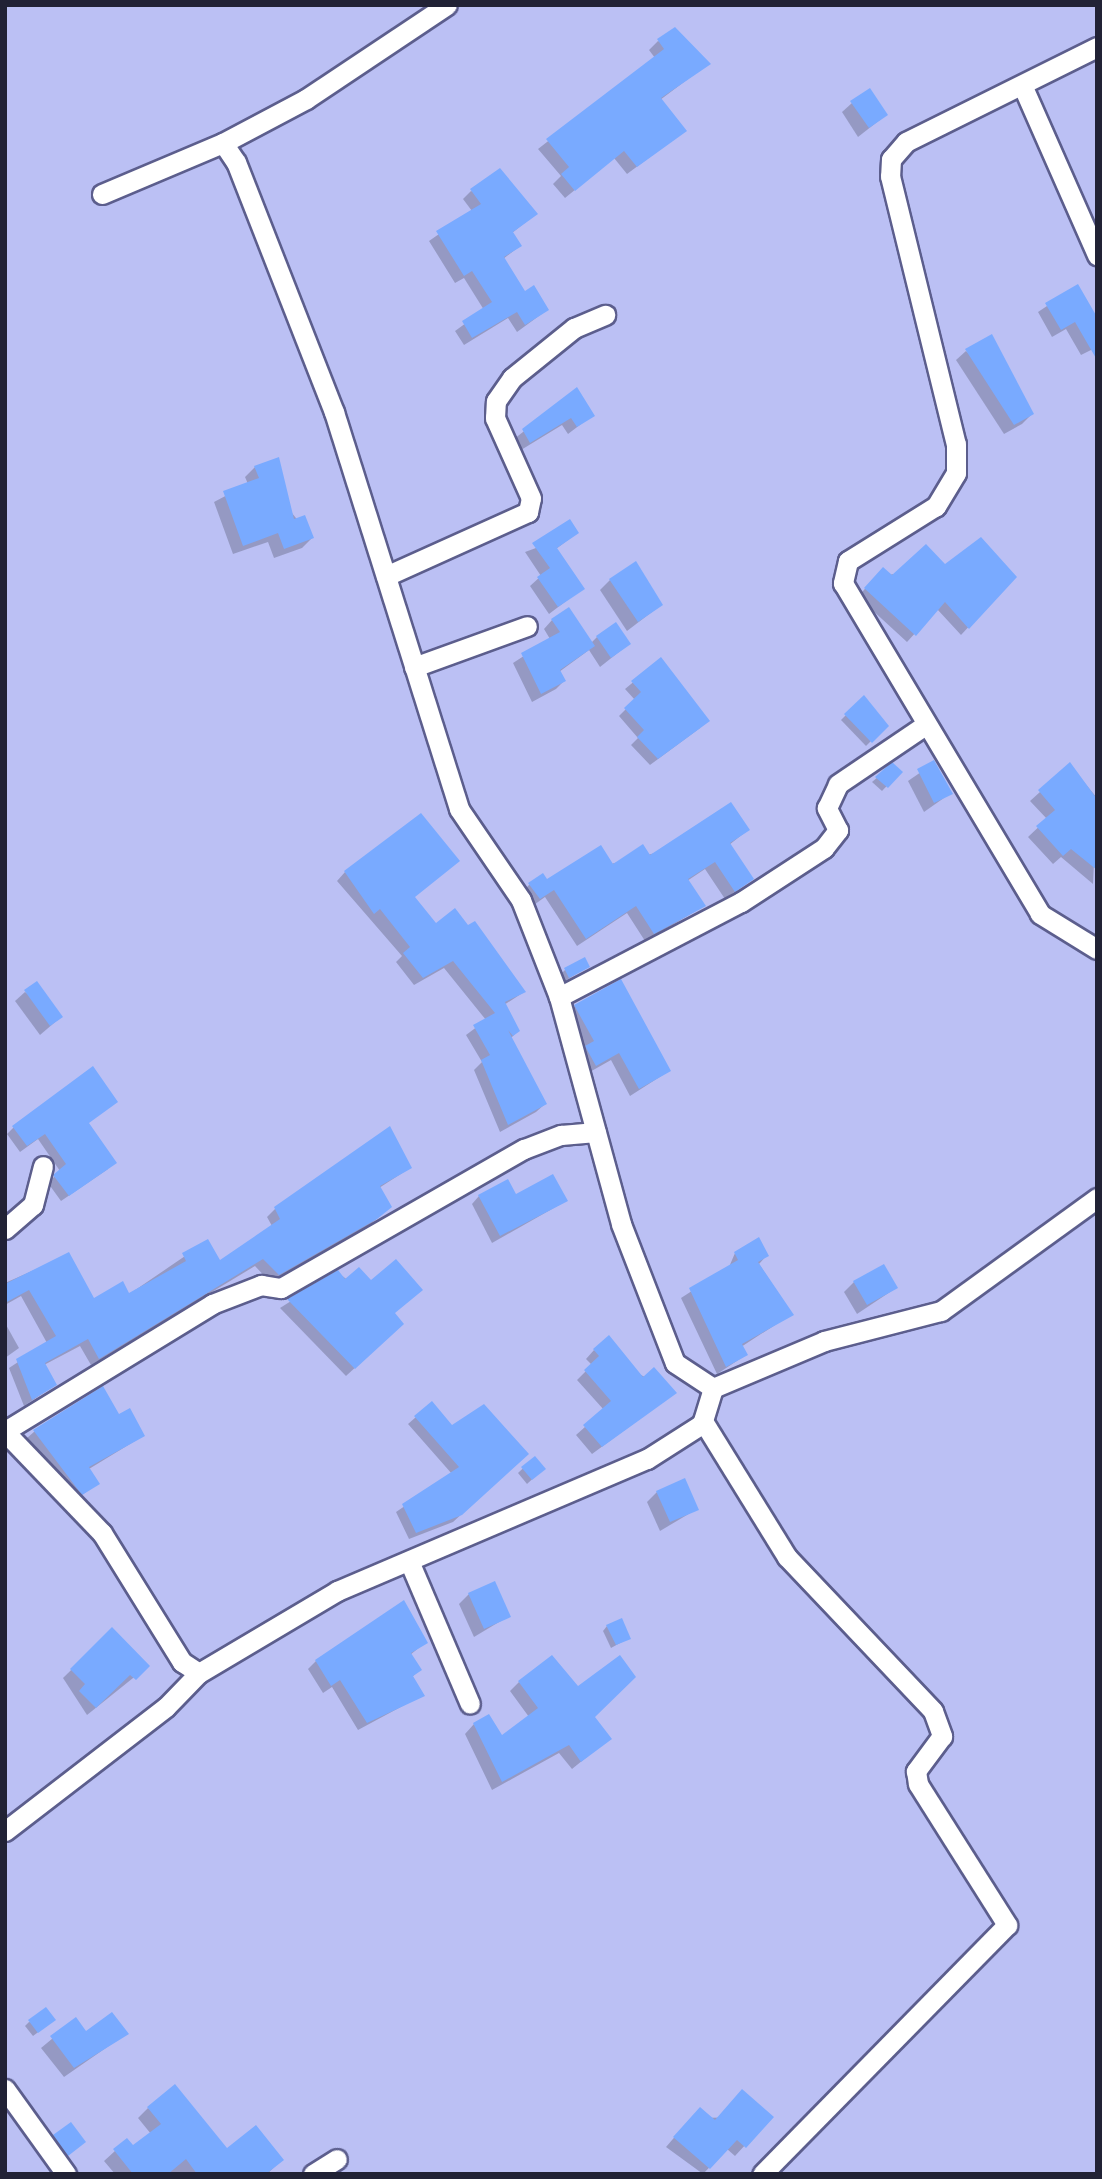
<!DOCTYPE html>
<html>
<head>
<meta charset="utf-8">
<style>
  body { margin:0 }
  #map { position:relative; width:1102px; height:2179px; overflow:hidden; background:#bbc0f4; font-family:"Titillium Web",sans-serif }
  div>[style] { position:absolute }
  .shadow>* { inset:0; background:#0003 }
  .building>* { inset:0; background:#79aaff }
  .roads { filter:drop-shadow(2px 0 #5c5e8d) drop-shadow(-2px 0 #5c5e8d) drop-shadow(0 2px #5c5e8d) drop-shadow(0 -2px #5c5e8d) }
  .street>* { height:19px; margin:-9.5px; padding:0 9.5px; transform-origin:9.5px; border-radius:9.5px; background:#fff }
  span { translate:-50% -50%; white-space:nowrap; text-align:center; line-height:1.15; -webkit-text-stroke:5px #bbc0f4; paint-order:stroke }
  .frame { position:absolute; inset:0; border:7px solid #212235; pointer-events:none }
</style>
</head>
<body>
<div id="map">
  <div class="shadow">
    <i style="clip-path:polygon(658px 41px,708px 64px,660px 100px,685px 131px,627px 174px,614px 158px,565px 198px,553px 184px,561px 176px,538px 149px,655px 58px,649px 50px)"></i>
    <i style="clip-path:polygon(852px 103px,886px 115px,858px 137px,842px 112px)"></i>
    <i style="clip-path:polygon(471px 191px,536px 214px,512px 233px,520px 246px,503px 259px,525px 293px,547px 310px,517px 332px,508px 318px,464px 345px,455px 331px,484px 310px,464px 278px,455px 283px,429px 241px,472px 211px,463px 199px)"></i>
    <i style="clip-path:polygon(1077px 286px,1097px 347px,1081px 355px,1066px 329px,1052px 337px,1038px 312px)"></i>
    <i style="clip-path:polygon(966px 351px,1032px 414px,1022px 424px,1004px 434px,956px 360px)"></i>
    <i style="clip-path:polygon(577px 390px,593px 415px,568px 434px,562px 425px,521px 450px,514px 439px)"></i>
    <i style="clip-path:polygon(255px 467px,312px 538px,302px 548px,274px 558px,268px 542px,233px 554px,214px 502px,248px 484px,245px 477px)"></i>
    <i style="clip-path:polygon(577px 533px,556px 549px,582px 589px,549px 614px,530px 586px,541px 576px,525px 552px)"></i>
    <i style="clip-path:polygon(945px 566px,1015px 577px,961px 635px,937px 609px,907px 642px,858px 597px,875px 577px)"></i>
    <i style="clip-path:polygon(610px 580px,661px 605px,627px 631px,600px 590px)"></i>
    <i style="clip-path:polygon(552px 620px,591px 643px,597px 637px,629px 644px,600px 667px,589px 650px,559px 672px,564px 681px,556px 689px,532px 702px,513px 663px,550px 639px,544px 629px)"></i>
    <i style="clip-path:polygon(661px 659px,700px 728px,650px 765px,631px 745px,638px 738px,619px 716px,635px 700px,625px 689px)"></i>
    <i style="clip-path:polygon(863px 698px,886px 726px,866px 746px,841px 720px)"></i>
    <i style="clip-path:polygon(934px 763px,951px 793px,924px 812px,908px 781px)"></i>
    <i style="clip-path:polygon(892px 765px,900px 772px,882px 791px,872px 782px)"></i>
    <i style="clip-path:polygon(1070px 765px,1097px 798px,1093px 884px,1061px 857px,1053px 864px,1028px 837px,1047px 819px,1030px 801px)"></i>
    <i style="clip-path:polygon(748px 830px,729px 845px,752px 879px,725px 899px,705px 869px,687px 881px,704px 906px,645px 941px,627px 913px,577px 946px,545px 897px,531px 907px,521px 893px,530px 884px)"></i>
    <i style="clip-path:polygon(345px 872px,413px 898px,436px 925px,524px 992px,504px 1005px,518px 1031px,510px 1039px,545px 1104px,536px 1112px,500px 1132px,474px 1070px,482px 1062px,466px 1035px,486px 1020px,444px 968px,414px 985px,396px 962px,402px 956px,337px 881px)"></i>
    <i style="clip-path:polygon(588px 966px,565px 981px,561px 974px,565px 970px)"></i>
    <i style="clip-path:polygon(25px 992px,61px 1017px,40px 1035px,15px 1001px)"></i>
    <i style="clip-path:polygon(575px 1006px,669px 1071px,630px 1096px,611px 1060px,588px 1073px,578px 1055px,585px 1048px,567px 1014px)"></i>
    <i style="clip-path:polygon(87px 1124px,108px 1169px,61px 1201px,48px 1183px,60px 1171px,38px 1139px,20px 1152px,7px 1134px,14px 1127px)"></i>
    <i style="clip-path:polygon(410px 1168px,379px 1188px,382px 1214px,367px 1227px,270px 1282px,255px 1266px,91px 1365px,80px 1346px,44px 1365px,55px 1385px,24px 1406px,9px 1368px,47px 1343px,21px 1296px,5px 1305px,5px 1283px,68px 1255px,93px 1300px,128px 1295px,207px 1241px,219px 1263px,272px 1226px,267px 1217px,275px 1209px)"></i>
    <i style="clip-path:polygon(479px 1196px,516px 1196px,566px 1201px,492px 1243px,472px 1204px)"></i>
    <i style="clip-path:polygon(735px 1253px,767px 1255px,759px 1264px,792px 1314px,741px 1347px,746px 1355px,717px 1374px,681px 1298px,729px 1267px)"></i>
    <i style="clip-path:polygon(337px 1272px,393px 1314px,394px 1332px,346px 1376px,280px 1308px)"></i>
    <i style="clip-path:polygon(854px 1282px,896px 1288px,857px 1314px,844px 1292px)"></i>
    <i style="clip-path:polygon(5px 1323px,19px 1348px,5px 1358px)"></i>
    <i style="clip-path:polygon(594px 1350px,675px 1393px,592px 1454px,576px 1435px,604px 1410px,577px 1380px,592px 1365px,586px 1359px)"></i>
    <i style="clip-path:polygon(432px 1403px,451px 1427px,520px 1461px,453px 1522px,409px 1539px,396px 1512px,452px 1474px,408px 1424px)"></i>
    <i style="clip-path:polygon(118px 1416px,143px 1436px,89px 1469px,98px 1483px,74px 1501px,27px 1438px,35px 1431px)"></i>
    <i style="clip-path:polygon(534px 1458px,539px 1473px,527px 1484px,518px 1473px)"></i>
    <i style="clip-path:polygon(657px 1492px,697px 1509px,660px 1531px,647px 1502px)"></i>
    <i style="clip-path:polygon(469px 1594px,509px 1616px,474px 1637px,459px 1604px)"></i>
    <i style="clip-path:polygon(607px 1626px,629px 1638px,611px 1648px,603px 1631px)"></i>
    <i style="clip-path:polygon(112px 1630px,148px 1666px,87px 1715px,63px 1678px)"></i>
    <i style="clip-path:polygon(426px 1642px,410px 1655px,420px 1670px,412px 1677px,423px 1695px,358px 1730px,332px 1687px,323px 1693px,308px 1669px,316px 1661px)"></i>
    <i style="clip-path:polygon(519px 1682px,593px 1717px,609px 1739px,572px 1769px,559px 1753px,492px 1790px,465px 1734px,474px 1724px,502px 1738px,529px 1717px,510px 1691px)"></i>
    <i style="clip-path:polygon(76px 2019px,86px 2033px,126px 2034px,64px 2077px,41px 2048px)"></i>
    <i style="clip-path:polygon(29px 2022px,49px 2024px,33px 2036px,25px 2026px)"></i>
    <i style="clip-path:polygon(148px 2108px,227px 2151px,282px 2160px,267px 2174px,115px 2174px,104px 2161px,127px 2140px,133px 2148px,151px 2134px,138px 2118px)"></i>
    <i style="clip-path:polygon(771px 2117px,735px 2156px,727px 2149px,703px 2174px,666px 2147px,691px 2118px)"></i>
    <i style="clip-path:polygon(54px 2136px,84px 2142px,57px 2164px,44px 2146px)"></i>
  </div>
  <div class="building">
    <i style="clip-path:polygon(675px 27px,711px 64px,661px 98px,687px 131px,637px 167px,624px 151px,575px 191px,561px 174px,569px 167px,546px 139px,664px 49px,657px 39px)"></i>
    <i style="clip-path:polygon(870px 88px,888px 115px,869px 128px,850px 101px)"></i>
    <i style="clip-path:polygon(500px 168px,538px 214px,513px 232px,522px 246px,504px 257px,525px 291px,534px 285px,549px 310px,525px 325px,517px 312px,472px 338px,462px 321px,492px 302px,472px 271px,464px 276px,436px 231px,481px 204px,470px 189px)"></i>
    <i style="clip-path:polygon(1078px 284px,1097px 317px,1097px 360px,1075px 322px,1061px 330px,1045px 303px)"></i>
    <i style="clip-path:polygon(992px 334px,1034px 414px,1014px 425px,965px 349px)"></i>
    <i style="clip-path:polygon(577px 387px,595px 416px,577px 427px,571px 418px,530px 443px,522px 429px)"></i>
    <i style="clip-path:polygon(279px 457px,294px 519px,305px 515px,314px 538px,284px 549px,278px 533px,243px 546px,223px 491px,259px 478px,254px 466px)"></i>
    <i style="clip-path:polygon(570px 519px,579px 533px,557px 548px,585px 589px,558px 607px,537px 577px,550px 568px,532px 543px)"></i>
    <i style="clip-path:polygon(981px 537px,1017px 577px,969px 629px,945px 602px,916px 636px,864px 588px,883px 567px,892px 575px,926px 544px,945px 564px)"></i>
    <i style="clip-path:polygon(636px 561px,663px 605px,638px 622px,609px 579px)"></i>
    <i style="clip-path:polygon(569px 607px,595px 646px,560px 670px,566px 681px,541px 694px,521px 653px,560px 632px,551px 619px)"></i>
    <i style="clip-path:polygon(616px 622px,631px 644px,611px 658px,596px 636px)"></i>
    <i style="clip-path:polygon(661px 657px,710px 721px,658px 759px,637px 737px,644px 730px,624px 708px,641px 692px,631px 681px)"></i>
    <i style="clip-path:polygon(864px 695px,889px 726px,872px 743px,844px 714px)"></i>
    <i style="clip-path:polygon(934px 760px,953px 794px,934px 803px,917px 769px)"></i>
    <i style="clip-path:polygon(892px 762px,903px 772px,888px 788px,875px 777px)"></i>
    <i style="clip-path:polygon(1070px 762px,1097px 799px,1097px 870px,1071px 849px,1063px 856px,1036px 826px,1055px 810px,1038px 790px)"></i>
    <i style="clip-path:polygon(731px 802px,750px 830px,730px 843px,754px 879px,735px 892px,715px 862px,688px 879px,706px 906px,654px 934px,636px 906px,586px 939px,554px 890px,540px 899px,528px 883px,543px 873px,547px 879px,601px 845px,613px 864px,643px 844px,650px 855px)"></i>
    <i style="clip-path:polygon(421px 813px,460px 861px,415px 897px,436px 923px,455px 908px,468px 925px,475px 921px,526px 992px,505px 1002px,520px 1031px,513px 1036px,508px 1030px,547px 1104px,508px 1125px,481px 1060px,490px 1055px,473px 1025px,495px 1013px,453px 961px,423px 978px,403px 953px,410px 947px,380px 909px,374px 914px,344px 871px)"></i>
    <i style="clip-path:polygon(585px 957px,590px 967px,569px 978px,564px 968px)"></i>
    <i style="clip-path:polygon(621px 979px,671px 1071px,639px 1089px,619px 1053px,596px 1066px,585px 1046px,594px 1041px,574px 1005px)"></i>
    <i style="clip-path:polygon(37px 981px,63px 1017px,50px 1026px,24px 990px)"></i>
    <i style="clip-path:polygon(93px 1066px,118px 1102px,89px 1123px,117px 1163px,69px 1196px,53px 1175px,66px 1164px,45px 1134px,27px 1146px,12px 1126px)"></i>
    <i style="clip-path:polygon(390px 1126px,412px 1168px,380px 1186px,392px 1207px,377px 1219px,279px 1275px,263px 1259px,99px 1359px,88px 1339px,45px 1363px,57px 1385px,32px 1400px,16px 1359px,56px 1336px,29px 1290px,5px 1303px,5px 1284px,69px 1252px,94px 1298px,123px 1281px,129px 1293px,186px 1261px,182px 1253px,208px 1239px,220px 1260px,280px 1219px,274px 1207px)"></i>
    <i style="clip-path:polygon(553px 1174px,568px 1201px,500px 1236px,478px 1195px,508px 1179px,516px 1194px)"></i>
    <i style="clip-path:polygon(759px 1237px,769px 1256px,758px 1262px,794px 1315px,742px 1344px,748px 1355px,726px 1367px,689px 1288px,738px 1260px,734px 1252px)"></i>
    <i style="clip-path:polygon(396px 1259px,423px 1290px,395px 1313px,404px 1324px,355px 1369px,287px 1299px,338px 1270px,345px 1279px,359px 1267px,371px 1280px)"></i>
    <i style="clip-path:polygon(884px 1264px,898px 1288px,867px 1305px,853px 1281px)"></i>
    <i style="clip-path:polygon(609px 1335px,643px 1377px,654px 1367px,677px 1393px,602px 1447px,583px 1425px,611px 1401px,584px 1370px,599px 1356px,593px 1349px)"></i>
    <i style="clip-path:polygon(103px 1386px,119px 1414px,130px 1408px,145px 1436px,89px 1467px,100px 1484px,82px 1495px,33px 1430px)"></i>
    <i style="clip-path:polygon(432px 1401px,452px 1425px,484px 1404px,529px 1454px,462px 1515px,416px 1533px,402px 1504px,459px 1467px,414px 1416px)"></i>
    <i style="clip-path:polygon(535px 1456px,546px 1469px,532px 1480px,521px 1467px)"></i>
    <i style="clip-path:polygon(685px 1478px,699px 1510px,670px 1522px,656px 1491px)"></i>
    <i style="clip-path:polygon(495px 1581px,511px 1617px,484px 1629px,468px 1593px)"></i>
    <i style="clip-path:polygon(404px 1600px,428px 1643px,411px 1653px,422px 1670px,413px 1676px,425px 1696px,367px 1723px,340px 1680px,331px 1686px,315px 1660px)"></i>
    <i style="clip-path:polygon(622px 1618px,631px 1639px,616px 1645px,606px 1625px)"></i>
    <i style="clip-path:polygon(112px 1627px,150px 1666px,136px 1680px,130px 1675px,96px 1708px,79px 1691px,85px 1684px,70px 1669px)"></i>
    <i style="clip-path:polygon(552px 1655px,578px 1686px,620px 1655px,636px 1677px,595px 1717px,612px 1739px,581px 1762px,569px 1745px,502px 1782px,473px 1723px,489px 1714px,502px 1735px,538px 1708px,518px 1681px)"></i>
    <i style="clip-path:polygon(46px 2007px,56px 2020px,38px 2033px,28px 2020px)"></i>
    <i style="clip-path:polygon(112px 2012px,129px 2034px,74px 2068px,50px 2036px,76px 2017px,86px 2031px)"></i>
    <i style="clip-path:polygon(175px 2084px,227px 2148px,256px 2125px,284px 2160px,266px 2174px,197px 2174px,186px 2159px,168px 2174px,133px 2174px,113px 2149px,127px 2138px,133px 2145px,161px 2124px,147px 2107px)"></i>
    <i style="clip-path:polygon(742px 2089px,774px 2117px,746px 2148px,737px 2140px,710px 2169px,673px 2137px,700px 2107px,715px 2120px)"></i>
    <i style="clip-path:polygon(71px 2122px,86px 2142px,68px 2156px,53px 2135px)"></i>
  </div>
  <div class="roads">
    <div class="street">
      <i style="left:1097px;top:47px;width:213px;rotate:153.6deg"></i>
      <i style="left:906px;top:142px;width:23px;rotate:131deg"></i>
      <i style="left:891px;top:159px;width:17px;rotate:93deg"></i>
      <i style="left:890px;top:176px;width:276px;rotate:76.2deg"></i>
      <i style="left:956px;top:444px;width:29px;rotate:90deg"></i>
      <i style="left:956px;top:473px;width:39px;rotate:121deg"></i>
      <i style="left:936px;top:506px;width:104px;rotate:148deg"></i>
      <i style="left:848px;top:561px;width:23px;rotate:103deg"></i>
      <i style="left:843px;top:583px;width:385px;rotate:59.2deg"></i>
      <i style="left:1040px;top:914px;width:67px;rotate:31.6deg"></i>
      <i style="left:1023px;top:87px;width:184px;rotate:66.2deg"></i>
      <i style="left:223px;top:143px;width:94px;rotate:-27.9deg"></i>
      <i style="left:306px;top:99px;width:169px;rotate:-33.7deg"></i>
      <i style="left:102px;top:194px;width:131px;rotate:-22.9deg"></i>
      <i style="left:223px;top:143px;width:23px;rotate:56deg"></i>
      <i style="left:236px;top:162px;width:269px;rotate:68.6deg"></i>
      <i style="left:334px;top:412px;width:416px;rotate:72.5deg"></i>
      <i style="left:459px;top:809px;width:110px;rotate:55.7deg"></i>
      <i style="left:521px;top:900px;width:104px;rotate:68.6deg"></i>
      <i style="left:559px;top:997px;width:235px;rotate:74.7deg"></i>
      <i style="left:621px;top:1224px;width:149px;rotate:68.8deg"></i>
      <i style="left:675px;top:1363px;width:45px;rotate:33.3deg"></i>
      <i style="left:713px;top:1388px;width:121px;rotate:-22.9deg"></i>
      <i style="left:824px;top:1341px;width:121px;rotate:-14.4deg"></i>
      <i style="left:941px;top:1311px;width:193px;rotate:-35.9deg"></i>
      <i style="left:386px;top:576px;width:156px;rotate:-24.3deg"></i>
      <i style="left:528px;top:512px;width:14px;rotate:-78deg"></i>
      <i style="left:531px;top:498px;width:88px;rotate:-114.2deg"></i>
      <i style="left:495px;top:418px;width:17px;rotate:-87deg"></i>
      <i style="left:496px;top:401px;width:28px;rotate:-55deg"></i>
      <i style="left:512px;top:378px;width:80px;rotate:-38.9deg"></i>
      <i style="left:574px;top:328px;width:34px;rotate:-23deg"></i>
      <i style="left:414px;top:667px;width:120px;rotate:-19.9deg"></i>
      <i style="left:559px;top:997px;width:205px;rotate:-27.6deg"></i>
      <i style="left:741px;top:902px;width:99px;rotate:-33deg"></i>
      <i style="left:824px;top:848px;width:23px;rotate:-52deg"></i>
      <i style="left:838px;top:830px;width:25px;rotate:-117deg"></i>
      <i style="left:827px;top:808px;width:26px;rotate:-65deg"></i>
      <i style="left:838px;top:784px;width:105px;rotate:-34.1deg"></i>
      <i style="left:5px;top:1229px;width:37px;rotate:-41deg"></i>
      <i style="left:33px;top:1205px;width:40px;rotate:-75.6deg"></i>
      <i style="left:703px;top:1421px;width:160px;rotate:58.3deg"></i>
      <i style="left:787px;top:1557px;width:212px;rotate:46.5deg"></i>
      <i style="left:933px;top:1711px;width:27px;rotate:70deg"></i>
      <i style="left:942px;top:1736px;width:44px;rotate:126.6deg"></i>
      <i style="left:916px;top:1771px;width:13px;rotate:81deg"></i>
      <i style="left:918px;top:1784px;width:167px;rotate:57.7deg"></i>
      <i style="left:1007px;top:1925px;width:349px;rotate:134.5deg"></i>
      <i style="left:5px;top:1431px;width:243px;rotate:-31.5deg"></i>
      <i style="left:212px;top:1304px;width:53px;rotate:-21.2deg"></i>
      <i style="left:261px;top:1285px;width:20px;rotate:9deg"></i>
      <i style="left:281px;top:1288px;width:280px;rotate:-29.8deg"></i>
      <i style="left:524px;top:1149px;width:40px;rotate:-21deg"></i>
      <i style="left:561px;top:1135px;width:35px;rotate:-5deg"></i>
      <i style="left:5px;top:1432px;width:140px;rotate:46.2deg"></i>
      <i style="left:102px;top:1533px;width:152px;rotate:58.2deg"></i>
      <i style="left:182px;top:1662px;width:20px;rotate:33deg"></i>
      <i style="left:199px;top:1673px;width:161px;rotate:-30.7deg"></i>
      <i style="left:337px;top:1591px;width:337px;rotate:-23.1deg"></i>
      <i style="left:647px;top:1459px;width:65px;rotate:-32.5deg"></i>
      <i style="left:702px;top:1424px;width:38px;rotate:-73deg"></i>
      <i style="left:409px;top:1561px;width:155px;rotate:66.9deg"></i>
      <i style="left:5px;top:1831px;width:203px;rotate:-37.6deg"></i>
      <i style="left:166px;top:1707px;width:47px;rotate:-45.9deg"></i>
      <i style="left:5px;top:2089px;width:105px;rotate:54.3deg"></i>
      <i style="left:313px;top:2174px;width:28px;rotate:-32deg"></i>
    </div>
  </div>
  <div class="frame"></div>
</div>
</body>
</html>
